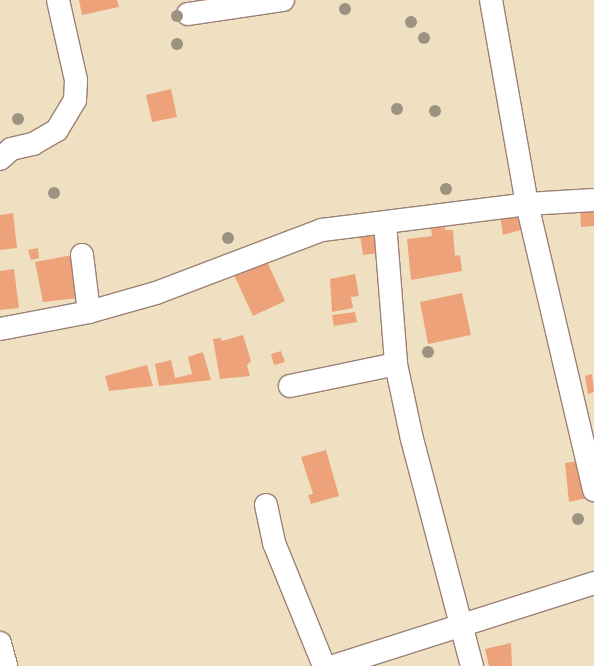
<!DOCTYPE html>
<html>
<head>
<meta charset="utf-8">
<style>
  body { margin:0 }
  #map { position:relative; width:594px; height:666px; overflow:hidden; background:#efe0c2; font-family:Itim,sans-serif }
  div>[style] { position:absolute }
  .building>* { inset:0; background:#eda27a }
  .roads { filter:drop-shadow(1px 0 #9c8076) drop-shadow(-1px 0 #9c8076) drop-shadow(0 1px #9c8076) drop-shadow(0 -1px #9c8076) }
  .minor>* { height:22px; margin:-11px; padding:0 11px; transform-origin:11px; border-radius:11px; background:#fff }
  .trees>* { width:12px; height:12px; margin:-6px; border-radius:50%; background:#9b9280 }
  span { translate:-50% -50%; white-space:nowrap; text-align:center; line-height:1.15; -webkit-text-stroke:3px #f6f6f2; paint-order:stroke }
</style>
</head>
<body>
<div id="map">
  <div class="building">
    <i style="clip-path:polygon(79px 0,117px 0,119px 7px,82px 15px)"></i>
    <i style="clip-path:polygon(171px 89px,177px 117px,152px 122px,146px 95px)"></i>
    <i style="clip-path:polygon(594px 208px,594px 226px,581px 227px,580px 209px)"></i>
    <i style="clip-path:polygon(13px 213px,17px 248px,0 250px,0 215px)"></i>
    <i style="clip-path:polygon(519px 213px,521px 230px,503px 235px,500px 215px)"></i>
    <i style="clip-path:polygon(445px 227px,445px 230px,453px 230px,455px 256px,460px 255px,462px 271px,411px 280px,407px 239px,432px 236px,431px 228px)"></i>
    <i style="clip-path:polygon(376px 233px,379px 253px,363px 255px,360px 235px)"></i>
    <i style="clip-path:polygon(38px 248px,39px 258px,31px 260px,28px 250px)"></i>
    <i style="clip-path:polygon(78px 254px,79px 298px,43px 302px,35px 262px)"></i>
    <i style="clip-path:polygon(266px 259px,285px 301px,253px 316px,234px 275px)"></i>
    <i style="clip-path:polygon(14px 269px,19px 308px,0 310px,0 271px)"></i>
    <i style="clip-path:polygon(355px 274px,359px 296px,351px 297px,353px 308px,332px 312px,330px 279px)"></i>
    <i style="clip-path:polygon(462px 293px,471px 335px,428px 344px,420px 302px)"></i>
    <i style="clip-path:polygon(355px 312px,357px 322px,334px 326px,332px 315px)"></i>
    <i style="clip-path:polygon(243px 335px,251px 361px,247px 365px,250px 376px,220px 379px,213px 339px,221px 338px,222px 341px)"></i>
    <i style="clip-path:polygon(281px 351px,285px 362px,274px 365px,271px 354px)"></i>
    <i style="clip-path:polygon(203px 352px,211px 380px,159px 386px,155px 364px,171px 360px,175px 378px,192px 374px,188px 357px)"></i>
    <i style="clip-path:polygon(147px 365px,153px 386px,109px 391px,105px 376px)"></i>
    <i style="clip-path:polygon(592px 374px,594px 392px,588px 394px,585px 376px)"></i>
    <i style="clip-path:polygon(326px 450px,339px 496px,311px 504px,308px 495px,313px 494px,301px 457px)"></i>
    <i style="clip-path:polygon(579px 461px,587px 498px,569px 502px,565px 463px)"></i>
    <i style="clip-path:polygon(511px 643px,512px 666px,489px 666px,485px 649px)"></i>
  </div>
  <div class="roads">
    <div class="minor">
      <i style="left:491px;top:0;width:207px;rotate:80deg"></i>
      <i style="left:527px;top:204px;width:294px;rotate:76.8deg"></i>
      <i style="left:188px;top:14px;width:96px;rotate:-8.4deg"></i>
      <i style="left:0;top:159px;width:15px;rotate:-42deg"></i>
      <i style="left:11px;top:149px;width:23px;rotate:-13deg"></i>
      <i style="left:33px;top:144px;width:28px;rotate:-30deg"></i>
      <i style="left:57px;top:130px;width:35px;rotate:-59deg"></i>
      <i style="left:75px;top:100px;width:20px;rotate:-87deg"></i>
      <i style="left:76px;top:80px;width:82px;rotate:-102.7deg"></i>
      <i style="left:385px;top:223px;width:141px;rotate:85.5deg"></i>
      <i style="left:396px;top:364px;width:77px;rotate:78deg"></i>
      <i style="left:412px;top:439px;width:235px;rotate:75.2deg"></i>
      <i style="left:82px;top:255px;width:57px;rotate:83deg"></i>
      <i style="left:0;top:329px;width:91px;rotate:-10.8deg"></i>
      <i style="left:89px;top:312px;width:70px;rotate:-15.8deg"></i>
      <i style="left:156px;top:293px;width:178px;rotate:-20.8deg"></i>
      <i style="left:322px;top:230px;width:207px;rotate:-7.2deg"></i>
      <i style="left:527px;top:204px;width:67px;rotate:-3.4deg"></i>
      <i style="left:290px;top:386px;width:108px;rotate:-11.7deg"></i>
      <i style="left:266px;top:505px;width:39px;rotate:78deg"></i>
      <i style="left:274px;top:543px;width:133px;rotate:67.9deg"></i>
      <i style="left:0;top:643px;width:24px;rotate:75deg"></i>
      <i style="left:334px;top:666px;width:273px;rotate:-17.7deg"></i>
    </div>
  </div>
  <div class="trees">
    <i style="left:345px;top:9px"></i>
    <i style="left:177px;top:16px"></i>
    <i style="left:411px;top:22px"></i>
    <i style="left:424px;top:38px"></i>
    <i style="left:177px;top:44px"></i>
    <i style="left:397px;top:109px"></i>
    <i style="left:435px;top:111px"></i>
    <i style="left:18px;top:119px"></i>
    <i style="left:446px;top:189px"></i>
    <i style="left:54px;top:193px"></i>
    <i style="left:228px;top:238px"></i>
    <i style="left:428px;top:352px"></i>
    <i style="left:578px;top:519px"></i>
  </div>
</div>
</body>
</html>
